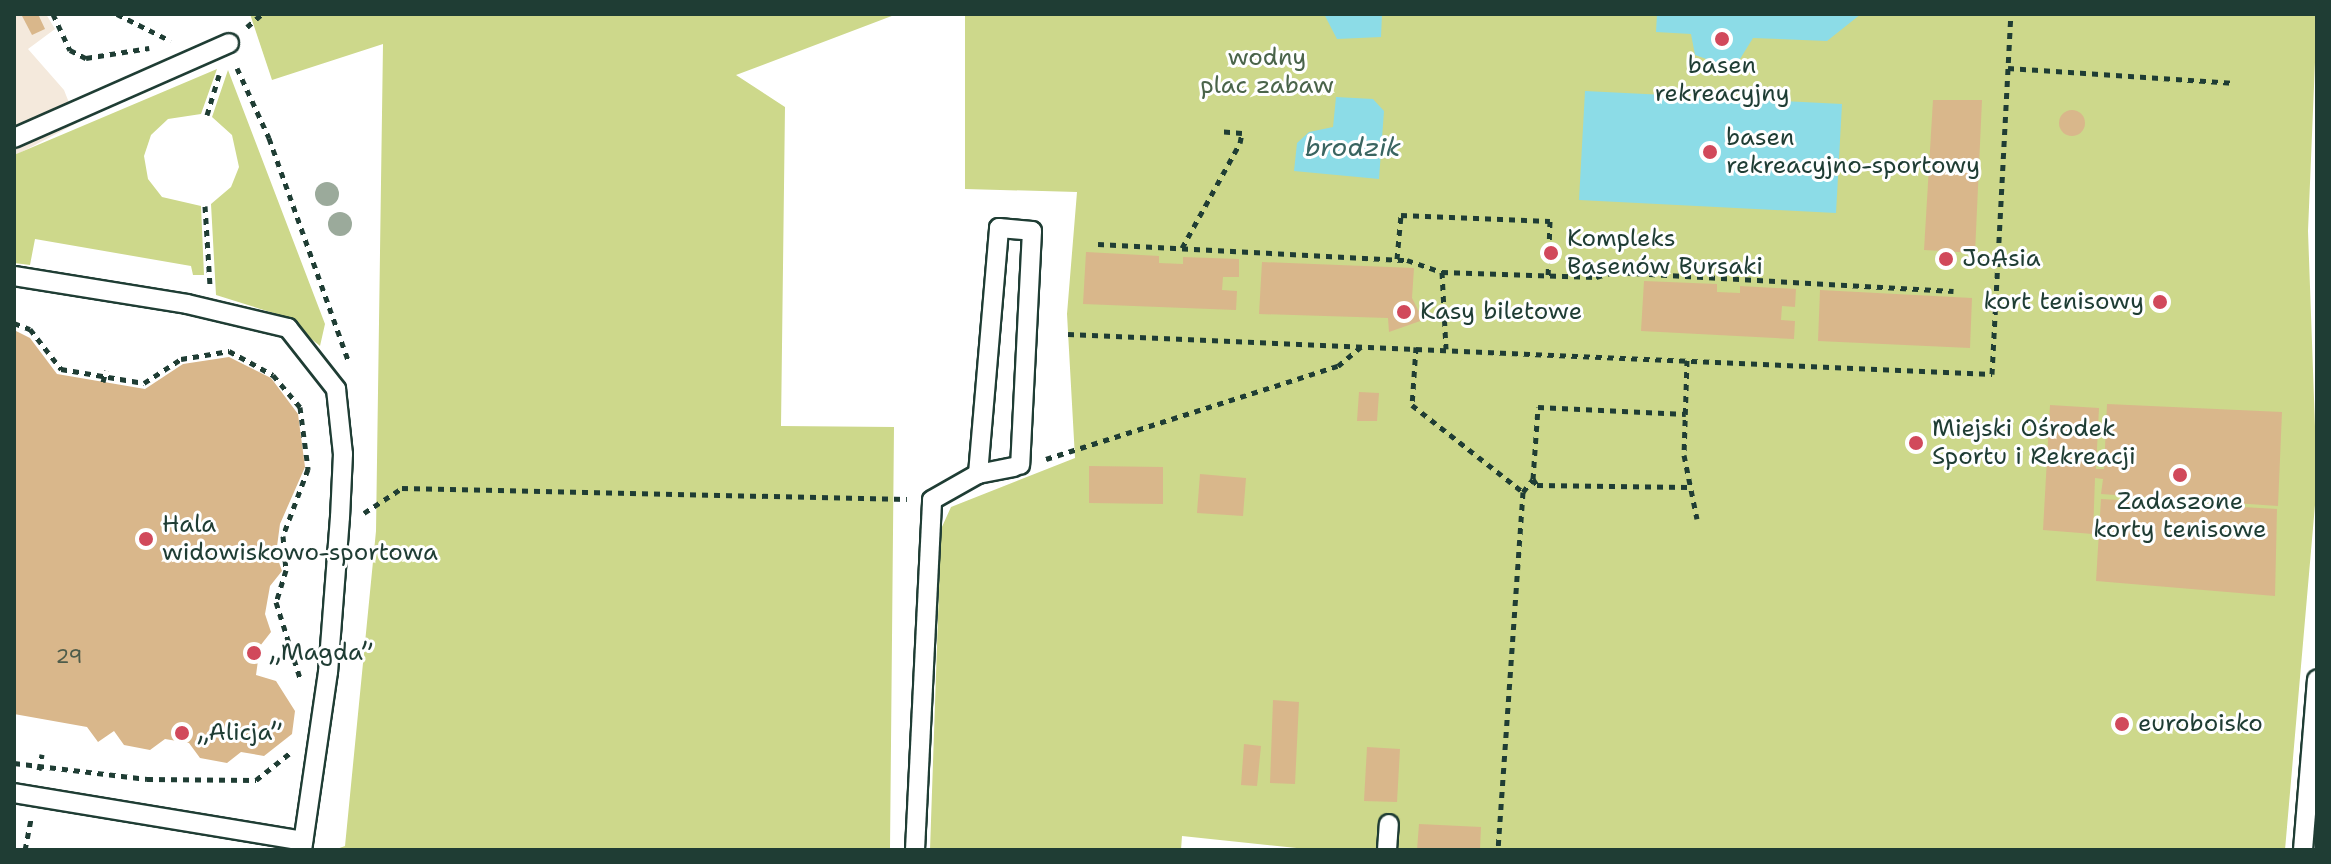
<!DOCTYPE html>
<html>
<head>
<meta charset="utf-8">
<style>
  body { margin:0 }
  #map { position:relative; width:2331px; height:864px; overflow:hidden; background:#fff; font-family:"Shantell Sans",sans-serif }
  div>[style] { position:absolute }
  .built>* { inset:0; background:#f4e9dc }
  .green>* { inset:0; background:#cdd88b }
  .water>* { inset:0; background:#8cdce7 }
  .building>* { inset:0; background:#d9b78b }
  .round { border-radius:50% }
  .path>* { height:5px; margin-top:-2.5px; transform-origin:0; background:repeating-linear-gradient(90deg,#1f3d34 0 6px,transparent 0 12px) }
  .roads { filter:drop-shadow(2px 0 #1f3d34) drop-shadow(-2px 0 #1f3d34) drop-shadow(0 2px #1f3d34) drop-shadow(0 -2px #1f3d34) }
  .service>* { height:18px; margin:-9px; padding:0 9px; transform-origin:9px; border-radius:9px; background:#fff }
  .trees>* { width:24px; height:24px; margin:-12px; border-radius:50%; background:#9baa9b }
  .dots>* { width:22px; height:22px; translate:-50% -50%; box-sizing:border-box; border:4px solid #fff; border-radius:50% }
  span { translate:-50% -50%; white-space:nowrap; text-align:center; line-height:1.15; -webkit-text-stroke:6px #fff; paint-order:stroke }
  .number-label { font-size:20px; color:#4e5c4a }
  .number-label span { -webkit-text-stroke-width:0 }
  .park-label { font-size:24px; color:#4a644a }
  .poi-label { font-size:24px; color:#1f3d34 }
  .left { translate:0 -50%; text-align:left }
  .right { translate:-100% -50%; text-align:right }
  .water-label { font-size:26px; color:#3a6561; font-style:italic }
  .frame { position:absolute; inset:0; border:16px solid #1f3d34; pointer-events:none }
</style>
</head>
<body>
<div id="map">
  <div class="built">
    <i style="clip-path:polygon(14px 14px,46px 14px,55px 29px,28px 49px,64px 90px,77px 123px,14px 156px)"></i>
  </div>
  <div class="green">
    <i style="clip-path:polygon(250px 14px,897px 14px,736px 75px,785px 107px,781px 426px,894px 427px,890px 850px,334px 850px,345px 846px,376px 531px,383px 44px,272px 80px)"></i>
    <i style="clip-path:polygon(965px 14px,2317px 14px,2308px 231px,2317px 482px,2285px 850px,1316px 850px,1182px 836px,1181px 850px,930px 850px,941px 529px,951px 507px,1075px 458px,1067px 314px,1077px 192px,965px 189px)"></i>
    <i style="clip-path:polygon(217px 69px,201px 114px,168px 119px,151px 135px,144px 156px,148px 179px,162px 197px,201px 206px,204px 275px,193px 275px,191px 266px,35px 239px,30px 265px,14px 263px,14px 155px)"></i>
    <i style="clip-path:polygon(228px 70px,325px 324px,320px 346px,283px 316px,216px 295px,211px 204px,231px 187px,239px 167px,232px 135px,212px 117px)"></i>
  </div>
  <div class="water">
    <i style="clip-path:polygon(1324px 14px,1382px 14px,1381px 37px,1337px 39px)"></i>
    <i style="clip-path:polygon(1657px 14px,1861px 14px,1827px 41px,1753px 38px,1740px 59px,1723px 65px,1695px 55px,1691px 34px,1656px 32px)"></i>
    <i style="clip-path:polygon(1585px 91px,1842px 104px,1836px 213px,1579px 200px)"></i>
    <i style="clip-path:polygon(1336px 97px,1373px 99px,1384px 111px,1379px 179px,1294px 171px,1297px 143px,1309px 132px,1333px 127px)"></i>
  </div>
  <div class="building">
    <i style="clip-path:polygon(21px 14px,38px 14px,45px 29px,32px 35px)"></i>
    <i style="clip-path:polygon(1933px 100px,1982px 100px,1975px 253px,1924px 250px)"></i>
    <i class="round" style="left:2059px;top:110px;width:26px;height:26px"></i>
    <i style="clip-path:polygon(1086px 252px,1159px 256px,1159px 263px,1183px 264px,1183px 257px,1239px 259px,1239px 277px,1223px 277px,1222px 290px,1237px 291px,1236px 310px,1083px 304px)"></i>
    <i style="clip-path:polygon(1262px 262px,1414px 268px,1412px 298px,1423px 320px,1389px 332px,1388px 318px,1259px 314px)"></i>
    <i style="clip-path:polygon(1644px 281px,1717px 284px,1717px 292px,1740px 293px,1740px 286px,1796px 289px,1795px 307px,1782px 306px,1781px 320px,1795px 321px,1794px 339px,1641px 331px)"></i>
    <i style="clip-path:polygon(1820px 290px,1972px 298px,1970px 348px,1818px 341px)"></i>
    <i style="clip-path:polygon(14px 330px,30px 338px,57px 374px,145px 389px,183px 364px,229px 357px,271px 378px,298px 414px,305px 467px,280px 524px,276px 554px,282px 571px,270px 586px,265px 614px,271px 632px,260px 646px,256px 675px,276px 681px,295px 711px,292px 734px,264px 756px,241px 752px,227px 763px,200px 758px,189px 743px,165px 739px,150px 750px,124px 745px,114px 731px,98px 742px,87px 727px,14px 714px)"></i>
    <i style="clip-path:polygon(1359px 392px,1379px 393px,1377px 421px,1357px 421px)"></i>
    <i style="clip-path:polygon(2107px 404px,2282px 412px,2278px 506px,2101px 494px,2103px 479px,2095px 478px,2093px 534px,2043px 530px,2050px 405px,2099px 408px,2096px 469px,2104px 469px)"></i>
    <i style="clip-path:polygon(1089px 466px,1163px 467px,1163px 504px,1089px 503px)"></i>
    <i style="clip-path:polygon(1200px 474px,1246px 478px,1243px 516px,1197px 513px)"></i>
    <i style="clip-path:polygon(2101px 499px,2277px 509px,2275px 596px,2096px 581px)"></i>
    <i style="clip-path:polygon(1273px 700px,1299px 702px,1295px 784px,1270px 783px)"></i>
    <i style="clip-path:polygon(1244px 744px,1261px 746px,1257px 786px,1241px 785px)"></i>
    <i style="clip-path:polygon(1367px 747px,1400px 749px,1397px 802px,1364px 801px)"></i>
    <i style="clip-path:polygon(1419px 824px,1481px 827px,1480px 850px,1417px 850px)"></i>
  </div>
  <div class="path">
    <i style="left:53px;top:14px;width:40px;rotate:65deg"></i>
    <i style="left:70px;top:50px;width:18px;rotate:27deg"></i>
    <i style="left:86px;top:58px;width:64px;rotate:-9deg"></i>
    <i style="left:117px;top:14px;width:60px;rotate:26.6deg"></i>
    <i style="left:247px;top:27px;width:20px;rotate:-41deg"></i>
    <i style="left:237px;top:68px;width:77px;rotate:65.4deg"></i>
    <i style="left:269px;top:138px;width:236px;rotate:70.4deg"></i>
    <i style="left:2008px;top:68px;width:224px;rotate:3.8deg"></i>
    <i style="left:207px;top:115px;width:42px;rotate:-73.3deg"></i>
    <i style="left:205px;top:206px;width:79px;rotate:86.4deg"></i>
    <i style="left:1098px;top:244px;width:309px;rotate:3deg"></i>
    <i style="left:1407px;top:260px;width:37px;rotate:19deg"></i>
    <i style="left:1442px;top:272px;width:154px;rotate:1.9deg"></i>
    <i style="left:1596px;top:277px;width:18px;rotate:-16deg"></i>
    <i style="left:1613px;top:272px;width:341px;rotate:3.2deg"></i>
    <i style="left:1182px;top:248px;width:120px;rotate:-61.1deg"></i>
    <i style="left:1240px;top:143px;width:10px;rotate:-79deg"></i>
    <i style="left:1242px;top:133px;width:21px;rotate:-175deg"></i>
    <i style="left:1397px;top:259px;width:44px;rotate:-84.8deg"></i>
    <i style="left:1401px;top:215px;width:149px;rotate:2.3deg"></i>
    <i style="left:1550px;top:221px;width:56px;rotate:92deg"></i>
    <i style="left:1442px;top:272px;width:77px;rotate:87deg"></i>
    <i style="left:14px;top:323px;width:17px;rotate:21deg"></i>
    <i style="left:30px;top:329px;width:51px;rotate:52.2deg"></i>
    <i style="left:61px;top:369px;width:84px;rotate:9.6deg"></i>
    <i style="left:144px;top:383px;width:44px;rotate:-33deg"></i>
    <i style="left:181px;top:359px;width:49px;rotate:-9.5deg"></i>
    <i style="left:229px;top:351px;width:50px;rotate:28.6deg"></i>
    <i style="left:273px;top:375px;width:42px;rotate:49.8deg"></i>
    <i style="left:300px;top:407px;width:63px;rotate:82.6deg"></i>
    <i style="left:308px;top:469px;width:72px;rotate:110.5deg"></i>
    <i style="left:283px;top:536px;width:34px;rotate:85deg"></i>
    <i style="left:286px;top:570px;width:34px;rotate:107deg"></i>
    <i style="left:276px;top:602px;width:80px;rotate:72.5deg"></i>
    <i style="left:1068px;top:334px;width:925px;rotate:2.48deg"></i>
    <i style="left:1992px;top:374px;width:361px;rotate:-87deg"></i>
    <i style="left:1416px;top:347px;width:58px;rotate:93.9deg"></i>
    <i style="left:1412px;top:405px;width:141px;rotate:38.1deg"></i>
    <i style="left:1523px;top:492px;width:359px;rotate:94deg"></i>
    <i style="left:1687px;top:360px;width:95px;rotate:91.8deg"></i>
    <i style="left:1684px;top:455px;width:65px;rotate:78.5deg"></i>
    <i style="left:103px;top:382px;width:12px;rotate:-76deg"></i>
    <i style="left:1046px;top:459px;width:306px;rotate:-17.7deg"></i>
    <i style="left:1338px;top:366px;width:31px;rotate:-40deg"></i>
    <i style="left:1533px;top:479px;width:7px;rotate:56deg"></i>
    <i style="left:1537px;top:485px;width:151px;rotate:0.8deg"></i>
    <i style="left:1523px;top:492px;width:16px;rotate:-52deg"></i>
    <i style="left:1533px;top:479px;width:72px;rotate:-86deg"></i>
    <i style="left:1538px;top:407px;width:148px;rotate:2.7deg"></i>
    <i style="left:364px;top:513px;width:45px;rotate:-33.3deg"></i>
    <i style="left:402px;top:488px;width:505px;rotate:1.25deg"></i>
    <i style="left:14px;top:763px;width:134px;rotate:6.9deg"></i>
    <i style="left:147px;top:779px;width:109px;rotate:0.5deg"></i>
    <i style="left:256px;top:780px;width:43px;rotate:-38.5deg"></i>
    <i style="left:39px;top:770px;width:16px;rotate:-79deg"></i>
    <i style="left:25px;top:850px;width:32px;rotate:-79deg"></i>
  </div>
  <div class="roads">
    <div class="service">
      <i style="left:14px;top:138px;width:235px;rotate:-23.8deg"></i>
      <i style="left:14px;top:276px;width:175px;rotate:9.2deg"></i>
      <i style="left:187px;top:304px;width:104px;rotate:13.4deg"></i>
      <i style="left:288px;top:328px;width:78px;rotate:51.8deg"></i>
      <i style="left:336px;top:389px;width:65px;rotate:83.9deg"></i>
      <i style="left:343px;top:454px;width:63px;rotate:92.7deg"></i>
      <i style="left:340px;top:517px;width:155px;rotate:94.4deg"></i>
      <i style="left:328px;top:672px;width:180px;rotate:98.3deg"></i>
      <i style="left:978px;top:474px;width:247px;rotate:-85.1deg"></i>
      <i style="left:999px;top:228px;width:33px;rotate:5deg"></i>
      <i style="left:1032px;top:231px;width:234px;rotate:92.9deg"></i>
      <i style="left:14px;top:793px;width:293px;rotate:9.4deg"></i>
      <i style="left:915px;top:850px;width:350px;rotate:-87.2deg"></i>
      <i style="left:932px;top:500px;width:53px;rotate:-29.5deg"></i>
      <i style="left:978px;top:474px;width:37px;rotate:-11deg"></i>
      <i style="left:1387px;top:850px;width:26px;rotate:-86deg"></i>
      <i style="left:2303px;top:850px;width:171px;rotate:-85.3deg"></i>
    </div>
  </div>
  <div class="trees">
    <i style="left:327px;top:194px"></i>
    <i style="left:340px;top:224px"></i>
  </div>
  <div class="dots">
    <i style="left:1722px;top:39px;background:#d1495b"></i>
    <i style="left:1710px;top:152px;background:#d1495b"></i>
    <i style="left:1551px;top:253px;background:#d1495b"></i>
    <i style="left:1946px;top:259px;background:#d1495b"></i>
    <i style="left:2160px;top:302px;background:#d1495b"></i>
    <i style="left:1404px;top:312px;background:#d1495b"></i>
    <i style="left:1916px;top:443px;background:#d1495b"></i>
    <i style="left:2180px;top:475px;background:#d1495b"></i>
    <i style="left:146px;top:539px;background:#d1495b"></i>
    <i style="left:254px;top:653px;background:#d1495b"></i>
    <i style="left:2122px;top:724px;background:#d1495b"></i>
    <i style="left:182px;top:733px;background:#d1495b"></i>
  </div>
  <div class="number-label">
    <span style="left:69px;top:656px">29</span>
  </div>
  <div class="park-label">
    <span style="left:1267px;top:72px">wodny<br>plac zabaw</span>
  </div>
  <div class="poi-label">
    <span style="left:1722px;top:80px">basen<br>rekreacyjny</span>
    <span class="left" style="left:1726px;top:152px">basen<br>rekreacyjno-sportowy</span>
    <span class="left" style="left:1567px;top:253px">Kompleks<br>Basenów Bursaki</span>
    <span class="left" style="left:1962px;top:259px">JoAsia</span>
    <span class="right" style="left:2144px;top:302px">kort tenisowy</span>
    <span class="left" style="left:1420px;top:312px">Kasy biletowe</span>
    <span class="left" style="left:1932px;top:443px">Miejski Ośrodek<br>Sportu i Rekreacji</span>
    <span style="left:2180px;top:516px">Zadaszone<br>korty tenisowe</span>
    <span class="left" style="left:162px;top:539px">Hala<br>widowiskowo-sportowa</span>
    <span class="left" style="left:270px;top:653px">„Magda”</span>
    <span class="left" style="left:2138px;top:724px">euroboisko</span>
    <span class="left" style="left:198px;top:733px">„Alicja”</span>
  </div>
  <div class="water-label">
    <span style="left:1353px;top:147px">brodzik</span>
  </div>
  <div class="frame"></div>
</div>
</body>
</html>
